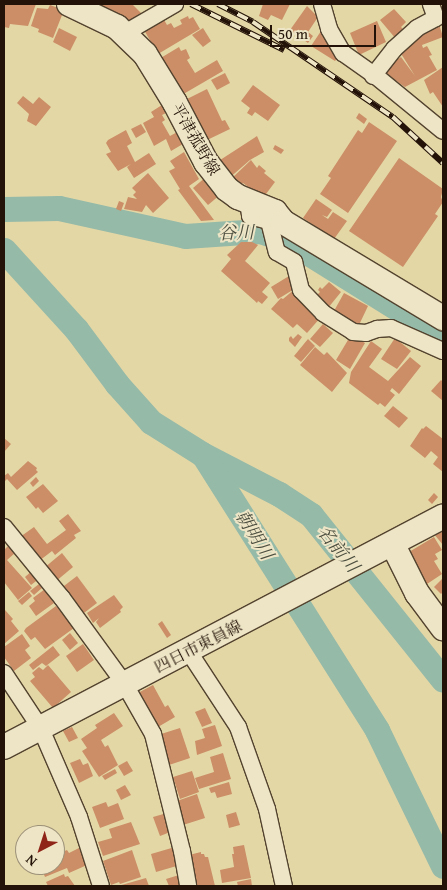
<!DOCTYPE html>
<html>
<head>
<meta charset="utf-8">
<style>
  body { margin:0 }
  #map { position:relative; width:447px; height:890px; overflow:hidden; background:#e4d7a6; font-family:"Gentium Book Plus","Noto Serif JP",serif }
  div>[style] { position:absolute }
  .river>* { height:25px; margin:-12.5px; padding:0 12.5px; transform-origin:12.5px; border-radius:12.5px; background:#95baa8 }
  .building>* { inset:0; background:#cb8e66 }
  .roads { filter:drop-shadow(1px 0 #53432f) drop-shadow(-1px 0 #53432f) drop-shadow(0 1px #53432f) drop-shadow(0 -1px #53432f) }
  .street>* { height:16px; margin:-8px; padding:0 8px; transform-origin:8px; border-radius:8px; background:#ede5c5 }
  .secondary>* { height:24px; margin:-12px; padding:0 12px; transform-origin:12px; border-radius:12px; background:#ede5c5 }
  .rail>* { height:5.5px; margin-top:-2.75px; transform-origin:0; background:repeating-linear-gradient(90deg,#ede5c5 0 11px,#231207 0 22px); box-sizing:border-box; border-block:1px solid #231207 }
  span { translate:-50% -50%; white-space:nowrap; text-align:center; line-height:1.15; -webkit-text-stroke:4px #ede5c5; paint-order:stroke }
  .street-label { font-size:16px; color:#231207 }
  .water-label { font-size:18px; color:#4b4d3f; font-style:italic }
  .frame { position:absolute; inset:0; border:5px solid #231207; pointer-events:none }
  .north { position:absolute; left:15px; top:825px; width:50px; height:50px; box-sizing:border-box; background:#ede5c5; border:1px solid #9c9179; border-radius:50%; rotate:220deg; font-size:14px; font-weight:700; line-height:20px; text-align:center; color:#231207 }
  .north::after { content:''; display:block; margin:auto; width:18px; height:22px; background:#8f2418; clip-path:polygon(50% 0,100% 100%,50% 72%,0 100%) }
  .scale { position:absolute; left:270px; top:25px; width:106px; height:22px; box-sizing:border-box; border:2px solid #231207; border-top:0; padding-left:6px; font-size:15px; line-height:18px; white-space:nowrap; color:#231207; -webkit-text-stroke:4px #ede5c5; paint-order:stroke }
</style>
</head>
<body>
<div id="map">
  <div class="river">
    <i style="left:4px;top:209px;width:55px;rotate:-1deg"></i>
    <i style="left:59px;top:208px;width:129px;rotate:12.5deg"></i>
    <i style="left:185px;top:236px;width:75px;rotate:-3.8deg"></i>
    <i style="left:260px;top:231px;width:31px;rotate:19deg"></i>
    <i style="left:289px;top:241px;width:181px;rotate:31.9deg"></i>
    <i style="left:4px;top:250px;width:107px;rotate:47.7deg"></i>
    <i style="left:76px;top:329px;width:69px;rotate:53.3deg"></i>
    <i style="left:117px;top:384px;width:51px;rotate:48.2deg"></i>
    <i style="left:151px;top:422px;width:60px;rotate:32.1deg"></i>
    <i style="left:202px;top:454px;width:87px;rotate:27.5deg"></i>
    <i style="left:279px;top:494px;width:38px;rotate:33deg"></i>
    <i style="left:311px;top:515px;width:211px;rotate:51.3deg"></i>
    <i style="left:204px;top:456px;width:324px;rotate:57.7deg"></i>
    <i style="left:377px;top:730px;width:151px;rotate:64.1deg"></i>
  </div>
  <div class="building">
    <i style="clip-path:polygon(4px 4px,36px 4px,28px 26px,10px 24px,9px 28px,4px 27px)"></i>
    <i style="clip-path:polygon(95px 4px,132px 4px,144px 16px,128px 27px)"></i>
    <i style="clip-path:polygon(263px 4px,290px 4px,282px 20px,271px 15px,268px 20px,259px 16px)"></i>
    <i style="clip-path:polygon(50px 5px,64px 10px,53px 38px,38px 32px,39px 29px,31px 26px,37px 8px,48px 9px)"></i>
    <i style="clip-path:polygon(307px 6px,318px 17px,308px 32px,313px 36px,308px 43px,290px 30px)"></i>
    <i style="clip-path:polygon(394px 9px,406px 22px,401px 27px,405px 31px,396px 39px,380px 20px)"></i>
    <i style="clip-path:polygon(188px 16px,189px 19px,193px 17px,200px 29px,158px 54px,144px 30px,163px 18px,167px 25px,171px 23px,174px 28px,182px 24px,180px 20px)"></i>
    <i style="clip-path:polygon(377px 21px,386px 42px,359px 55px,350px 33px)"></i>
    <i style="clip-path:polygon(439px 24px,443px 37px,422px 45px,423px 48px,427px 46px,432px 55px,429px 56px,437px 70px,405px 87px,382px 71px,401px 57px,415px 76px,400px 52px,407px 48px,405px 46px,418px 35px)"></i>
    <i style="clip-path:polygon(59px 28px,77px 37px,70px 51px,53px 42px)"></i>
    <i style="clip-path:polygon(203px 28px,211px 41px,203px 47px,192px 35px)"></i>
    <i style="clip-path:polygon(321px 31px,334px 47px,331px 51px,339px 56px,335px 61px,311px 46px)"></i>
    <i style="clip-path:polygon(179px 47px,181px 51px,186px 49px,190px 58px,187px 60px,195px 73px,217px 60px,223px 71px,180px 96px,159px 59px)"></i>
    <i style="clip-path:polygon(443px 67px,443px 107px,433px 92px,430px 94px,424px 80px)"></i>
    <i style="clip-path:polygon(225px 73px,230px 83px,217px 90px,211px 80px)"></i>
    <i style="clip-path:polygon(253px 85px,280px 105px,268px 121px,255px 112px,252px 116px,247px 113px,250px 108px,241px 101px)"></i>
    <i style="clip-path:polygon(207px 89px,222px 121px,225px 120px,230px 129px,205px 141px,185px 100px)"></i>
    <i style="clip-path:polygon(23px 96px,33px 104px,39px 97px,51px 107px,36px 126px,27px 121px,29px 114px,17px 103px)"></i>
    <i style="clip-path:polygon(162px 105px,166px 113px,162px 115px,165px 120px,162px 122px,170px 136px,181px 130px,188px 141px,171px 151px,166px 139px,154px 146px,143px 123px,154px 117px,151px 112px)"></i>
    <i style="clip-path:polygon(359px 113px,367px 119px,364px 124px,356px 118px)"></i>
    <i style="clip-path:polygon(369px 122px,397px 141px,348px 213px,320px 194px,331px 178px,328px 176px,358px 130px,362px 133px)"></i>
    <i style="clip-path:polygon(141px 124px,146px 132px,136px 138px,131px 129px)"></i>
    <i style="clip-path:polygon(126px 130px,132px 143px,127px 146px,135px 162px,149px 153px,156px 164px,134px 178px,127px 167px,131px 164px,118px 171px,106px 154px,111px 152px,106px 143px,108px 140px)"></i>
    <i style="clip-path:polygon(257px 136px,264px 152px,250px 160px,227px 180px,214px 164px)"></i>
    <i style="clip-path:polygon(275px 145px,284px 150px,281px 154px,273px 149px)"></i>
    <i style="clip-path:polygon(184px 152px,199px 179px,189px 186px,214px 220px,201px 221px,178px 190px,180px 189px,169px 171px,175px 168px,170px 161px)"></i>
    <i style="clip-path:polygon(399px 158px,443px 189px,441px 197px,443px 202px,435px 214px,438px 216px,403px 267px,349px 231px)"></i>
    <i style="clip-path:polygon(251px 160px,257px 168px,259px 165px,266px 171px,264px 173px,275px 182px,263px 198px,243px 183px,239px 187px,230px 180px)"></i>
    <i style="clip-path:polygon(148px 173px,169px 198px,153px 213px,146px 205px,142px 212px,124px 209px,128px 197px,137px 199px,133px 195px,136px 192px,132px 188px)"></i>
    <i style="clip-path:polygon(207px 176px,221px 194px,208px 205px,193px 188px)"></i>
    <i style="clip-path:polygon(316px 199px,332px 210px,327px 217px,322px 215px,328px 219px,333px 212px,347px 221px,334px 239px,303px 218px)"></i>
    <i style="clip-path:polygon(119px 201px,124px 203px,121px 211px,116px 209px)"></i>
    <i style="clip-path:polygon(241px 242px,252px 242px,258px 245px,245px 261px,270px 283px,262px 292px,268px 297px,262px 304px,258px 301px,257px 303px,221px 271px,231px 259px,227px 255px)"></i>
    <i style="clip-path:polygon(289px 276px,296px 288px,278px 299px,271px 287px)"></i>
    <i style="clip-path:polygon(329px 282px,341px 292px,328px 308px,315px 297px,320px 292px,318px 290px,320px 287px,322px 289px)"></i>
    <i style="clip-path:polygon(296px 288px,321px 317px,307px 333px,297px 324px,293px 328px,271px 309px,281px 298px,283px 299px)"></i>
    <i style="clip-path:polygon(344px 293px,368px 306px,359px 325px,334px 311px)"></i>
    <i style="clip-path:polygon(323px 324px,333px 333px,320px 347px,310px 339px)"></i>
    <i style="clip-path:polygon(298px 334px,302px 337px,295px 347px,289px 341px,289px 338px,291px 336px,293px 339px)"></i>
    <i style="clip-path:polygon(351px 335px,365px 343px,350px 369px,336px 360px)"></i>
    <i style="clip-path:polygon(395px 338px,411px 351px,397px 369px,381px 359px)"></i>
    <i style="clip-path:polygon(308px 339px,315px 346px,301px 362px,294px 356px)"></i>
    <i style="clip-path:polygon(371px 341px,382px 349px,369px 367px,388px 381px,410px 357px,421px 366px,399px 394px,392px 388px,390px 391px,395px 395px,385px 407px,380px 403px,378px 405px,349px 383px,351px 372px)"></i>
    <i style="clip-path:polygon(315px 347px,324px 355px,327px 352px,347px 373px,332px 392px,300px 365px)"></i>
    <i style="clip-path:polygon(441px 380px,443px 382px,443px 401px,431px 391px)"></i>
    <i style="clip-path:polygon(393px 406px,408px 418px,399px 428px,384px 416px)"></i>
    <i style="clip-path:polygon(426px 426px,443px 439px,443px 472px,433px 464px,438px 457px,431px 451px,425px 458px,410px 446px,422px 428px,423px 429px)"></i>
    <i style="clip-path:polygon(4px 438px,11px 444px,4px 452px)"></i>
    <i style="clip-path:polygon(28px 461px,37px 468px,36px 470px,38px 472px,17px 490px,7px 479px,4px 482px,4px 476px,8px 473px,11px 477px)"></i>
    <i style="clip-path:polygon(36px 477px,39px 481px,33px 487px,30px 483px)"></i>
    <i style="clip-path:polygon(43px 484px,58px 501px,43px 513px,38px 507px,36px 509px,26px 497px)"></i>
    <i style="clip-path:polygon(434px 493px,438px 497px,432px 504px,428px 500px)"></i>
    <i style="clip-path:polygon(68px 514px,81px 531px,74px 535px,76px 538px,55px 555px,52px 551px,39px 561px,20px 537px,34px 527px,47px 544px,66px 530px,59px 521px)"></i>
    <i style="clip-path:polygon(443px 530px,443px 545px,434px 534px)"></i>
    <i style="clip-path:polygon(434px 537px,442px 550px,435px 554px,438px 559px,434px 561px,442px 574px,424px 586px,409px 552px)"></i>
    <i style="clip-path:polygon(9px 545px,15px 553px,7px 560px,32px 588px,18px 600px,4px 582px,4px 550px)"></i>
    <i style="clip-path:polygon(62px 553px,73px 567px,55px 582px,44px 568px)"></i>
    <i style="clip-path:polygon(33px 570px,40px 578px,31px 585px,25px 577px)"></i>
    <i style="clip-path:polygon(77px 576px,97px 603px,80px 616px,60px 589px)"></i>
    <i style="clip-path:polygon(443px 578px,443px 592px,441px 594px,434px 587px)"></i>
    <i style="clip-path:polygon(39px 584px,42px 588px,34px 595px,30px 591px)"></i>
    <i style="clip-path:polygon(45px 589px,54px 603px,36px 616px,29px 606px,35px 601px,33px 598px)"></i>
    <i style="clip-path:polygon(29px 592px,32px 596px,22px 605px,18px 601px)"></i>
    <i style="clip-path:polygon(114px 595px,123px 607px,120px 610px,121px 612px,100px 628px,96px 622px,99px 618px,93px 623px,87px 613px)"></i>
    <i style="clip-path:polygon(56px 606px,74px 628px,45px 649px,35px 637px,31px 640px,24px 631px,26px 628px)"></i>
    <i style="clip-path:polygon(5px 610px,13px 619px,11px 621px,19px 631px,4px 644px)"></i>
    <i style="clip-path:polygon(162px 621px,171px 635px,167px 638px,158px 624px)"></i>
    <i style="clip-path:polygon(70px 633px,78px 643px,70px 650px,62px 640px)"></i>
    <i style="clip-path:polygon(22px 634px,30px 646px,25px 650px,31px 658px,14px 671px,4px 657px,4px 647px)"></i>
    <i style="clip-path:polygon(83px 644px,94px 660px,77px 672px,66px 656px)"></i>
    <i style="clip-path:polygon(53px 646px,60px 655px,46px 666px,42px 663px,33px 670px,29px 665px)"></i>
    <i style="clip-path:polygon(48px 665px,71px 692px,53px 708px,30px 681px,35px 677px,32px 673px,39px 667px,43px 670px)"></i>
    <i style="clip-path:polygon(153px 685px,165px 707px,168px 705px,175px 717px,158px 727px,136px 694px)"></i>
    <i style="clip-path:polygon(205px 708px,212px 723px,202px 727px,195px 712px)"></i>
    <i style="clip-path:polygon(114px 713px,123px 726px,101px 740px,105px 747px,108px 745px,118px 765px,99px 777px,82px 751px,87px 748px,81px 739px,97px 728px,95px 725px)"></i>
    <i style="clip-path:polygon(215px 725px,222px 746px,197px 755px,195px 741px,205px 738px,202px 729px)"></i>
    <i style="clip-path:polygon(72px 727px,78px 738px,69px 742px,63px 731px)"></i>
    <i style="clip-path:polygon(180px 728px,190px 758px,169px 765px,158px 735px)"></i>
    <i style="clip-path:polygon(223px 753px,231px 779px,199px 789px,195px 778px,214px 772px,210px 757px)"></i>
    <i style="clip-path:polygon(80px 759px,83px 765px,88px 763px,93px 776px,79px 783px,70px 763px)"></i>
    <i style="clip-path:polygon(127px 761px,133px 771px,124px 776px,118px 766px)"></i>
    <i style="clip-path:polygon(115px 769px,117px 773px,105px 780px,102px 776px)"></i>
    <i style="clip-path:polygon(192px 771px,199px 792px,180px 799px,173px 777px)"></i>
    <i style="clip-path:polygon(229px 782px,232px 794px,217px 798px,215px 792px,211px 793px,209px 788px)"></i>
    <i style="clip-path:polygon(125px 785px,131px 795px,121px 800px,116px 790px)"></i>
    <i style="clip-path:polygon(197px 794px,205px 818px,183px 825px,174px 802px)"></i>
    <i style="clip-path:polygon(106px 802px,108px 807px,118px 803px,124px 819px,100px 828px,92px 807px)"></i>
    <i style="clip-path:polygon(236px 812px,240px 825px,229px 828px,226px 815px)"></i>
    <i style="clip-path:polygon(167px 813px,173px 831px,160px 836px,153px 817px)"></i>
    <i style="clip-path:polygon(131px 822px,140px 844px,103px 856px,98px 842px,112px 838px,109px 829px)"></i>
    <i style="clip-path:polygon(244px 845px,251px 878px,222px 883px,220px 870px,234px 867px,232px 854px,234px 854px,233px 847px)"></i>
    <i style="clip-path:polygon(175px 847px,180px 865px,156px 872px,151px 854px)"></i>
    <i style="clip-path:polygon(79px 848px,87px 865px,69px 873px,67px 868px,45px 877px,40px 865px,55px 865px,55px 855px,67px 850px,69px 853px)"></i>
    <i style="clip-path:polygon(132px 850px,141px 877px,120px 884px,119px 882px,111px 885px,103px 861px)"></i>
    <i style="clip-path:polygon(201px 852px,201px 854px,204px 854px,205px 857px,208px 857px,215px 886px,196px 886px,189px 855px)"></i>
    <i style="clip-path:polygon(64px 874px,65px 877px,68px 876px,75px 886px,48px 886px,46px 882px)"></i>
    <i style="clip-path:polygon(179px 875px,182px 886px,169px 886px,166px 879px)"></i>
    <i style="clip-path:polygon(146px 878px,149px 886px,118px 886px)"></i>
    <i style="clip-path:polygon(251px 879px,252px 886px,238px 886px,237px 882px)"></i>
  </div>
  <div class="roads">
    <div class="street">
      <i style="left:322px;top:4px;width:26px;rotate:74deg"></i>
      <i style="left:329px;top:29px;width:28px;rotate:60deg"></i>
      <i style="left:343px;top:53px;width:42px;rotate:35.2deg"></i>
      <i style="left:377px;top:77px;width:85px;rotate:39.3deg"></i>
      <i style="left:125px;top:33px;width:58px;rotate:-30.1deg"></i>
      <i style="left:373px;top:76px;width:34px;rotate:-52deg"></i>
      <i style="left:394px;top:49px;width:31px;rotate:-42deg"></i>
      <i style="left:417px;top:28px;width:21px;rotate:-28deg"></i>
      <i style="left:436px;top:18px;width:15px;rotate:-110deg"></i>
      <i style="left:248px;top:201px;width:15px;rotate:82deg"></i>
      <i style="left:250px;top:216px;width:20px;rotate:15deg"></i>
      <i style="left:269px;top:221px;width:32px;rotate:76deg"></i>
      <i style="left:277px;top:252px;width:20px;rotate:30deg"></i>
      <i style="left:294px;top:262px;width:29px;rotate:76deg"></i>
      <i style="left:301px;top:290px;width:32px;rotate:46deg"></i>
      <i style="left:323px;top:313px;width:36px;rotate:32deg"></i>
      <i style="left:353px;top:332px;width:13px;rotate:4deg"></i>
      <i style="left:366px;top:333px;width:12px;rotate:-20deg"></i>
      <i style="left:377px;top:329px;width:14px;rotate:-4deg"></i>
      <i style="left:391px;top:328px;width:57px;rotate:23.9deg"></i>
      <i style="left:4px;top:527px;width:92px;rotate:50.8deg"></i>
      <i style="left:62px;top:598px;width:105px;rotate:53.9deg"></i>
      <i style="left:124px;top:683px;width:59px;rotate:60.4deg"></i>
      <i style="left:153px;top:734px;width:121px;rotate:76.1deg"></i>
      <i style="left:182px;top:851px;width:36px;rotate:80deg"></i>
      <i style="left:189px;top:652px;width:90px;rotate:56.8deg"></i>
      <i style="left:238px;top:727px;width:87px;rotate:70.5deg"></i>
      <i style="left:267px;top:809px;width:79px;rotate:77.6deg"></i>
      <i style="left:4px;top:673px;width:67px;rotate:56.5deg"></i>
      <i style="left:41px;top:729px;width:96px;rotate:66.6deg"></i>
      <i style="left:79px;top:817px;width:72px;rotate:72.3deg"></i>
    </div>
    <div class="secondary">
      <i style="left:69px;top:4px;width:53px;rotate:25.6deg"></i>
      <i style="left:117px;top:27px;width:39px;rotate:44deg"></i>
      <i style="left:145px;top:54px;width:57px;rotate:58.5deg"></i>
      <i style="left:175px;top:103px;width:67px;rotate:62.3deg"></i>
      <i style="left:206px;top:162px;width:34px;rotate:52deg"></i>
      <i style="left:227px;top:189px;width:14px;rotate:36deg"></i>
      <i style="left:238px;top:197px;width:40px;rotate:22deg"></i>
      <i style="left:275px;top:212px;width:13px;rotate:51deg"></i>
      <i style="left:283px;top:222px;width:187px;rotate:31deg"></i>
      <i style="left:393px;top:545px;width:54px;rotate:63.4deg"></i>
      <i style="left:417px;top:593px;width:44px;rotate:53.4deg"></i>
      <i style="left:4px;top:747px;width:496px;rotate:-27.7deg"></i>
    </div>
  </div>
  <div class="rail">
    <i style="left:191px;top:4px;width:104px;rotate:26.3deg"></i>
    <i style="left:218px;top:4px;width:39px;rotate:27deg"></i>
    <i style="left:253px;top:22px;width:169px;rotate:34.2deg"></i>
    <i style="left:393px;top:117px;width:68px;rotate:42.6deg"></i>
  </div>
  <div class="street-label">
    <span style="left:196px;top:139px;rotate:60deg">平津菰野線</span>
    <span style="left:198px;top:646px;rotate:-27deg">四日市東員線</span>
  </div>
  <div class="water-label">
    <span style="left:236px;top:233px;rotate:-2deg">谷川</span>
    <span style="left:254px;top:535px;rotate:58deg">朝明川</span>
    <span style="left:338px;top:549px;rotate:51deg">名前川</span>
  </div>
  <div class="frame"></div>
  <div class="north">N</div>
  <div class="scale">50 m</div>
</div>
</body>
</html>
